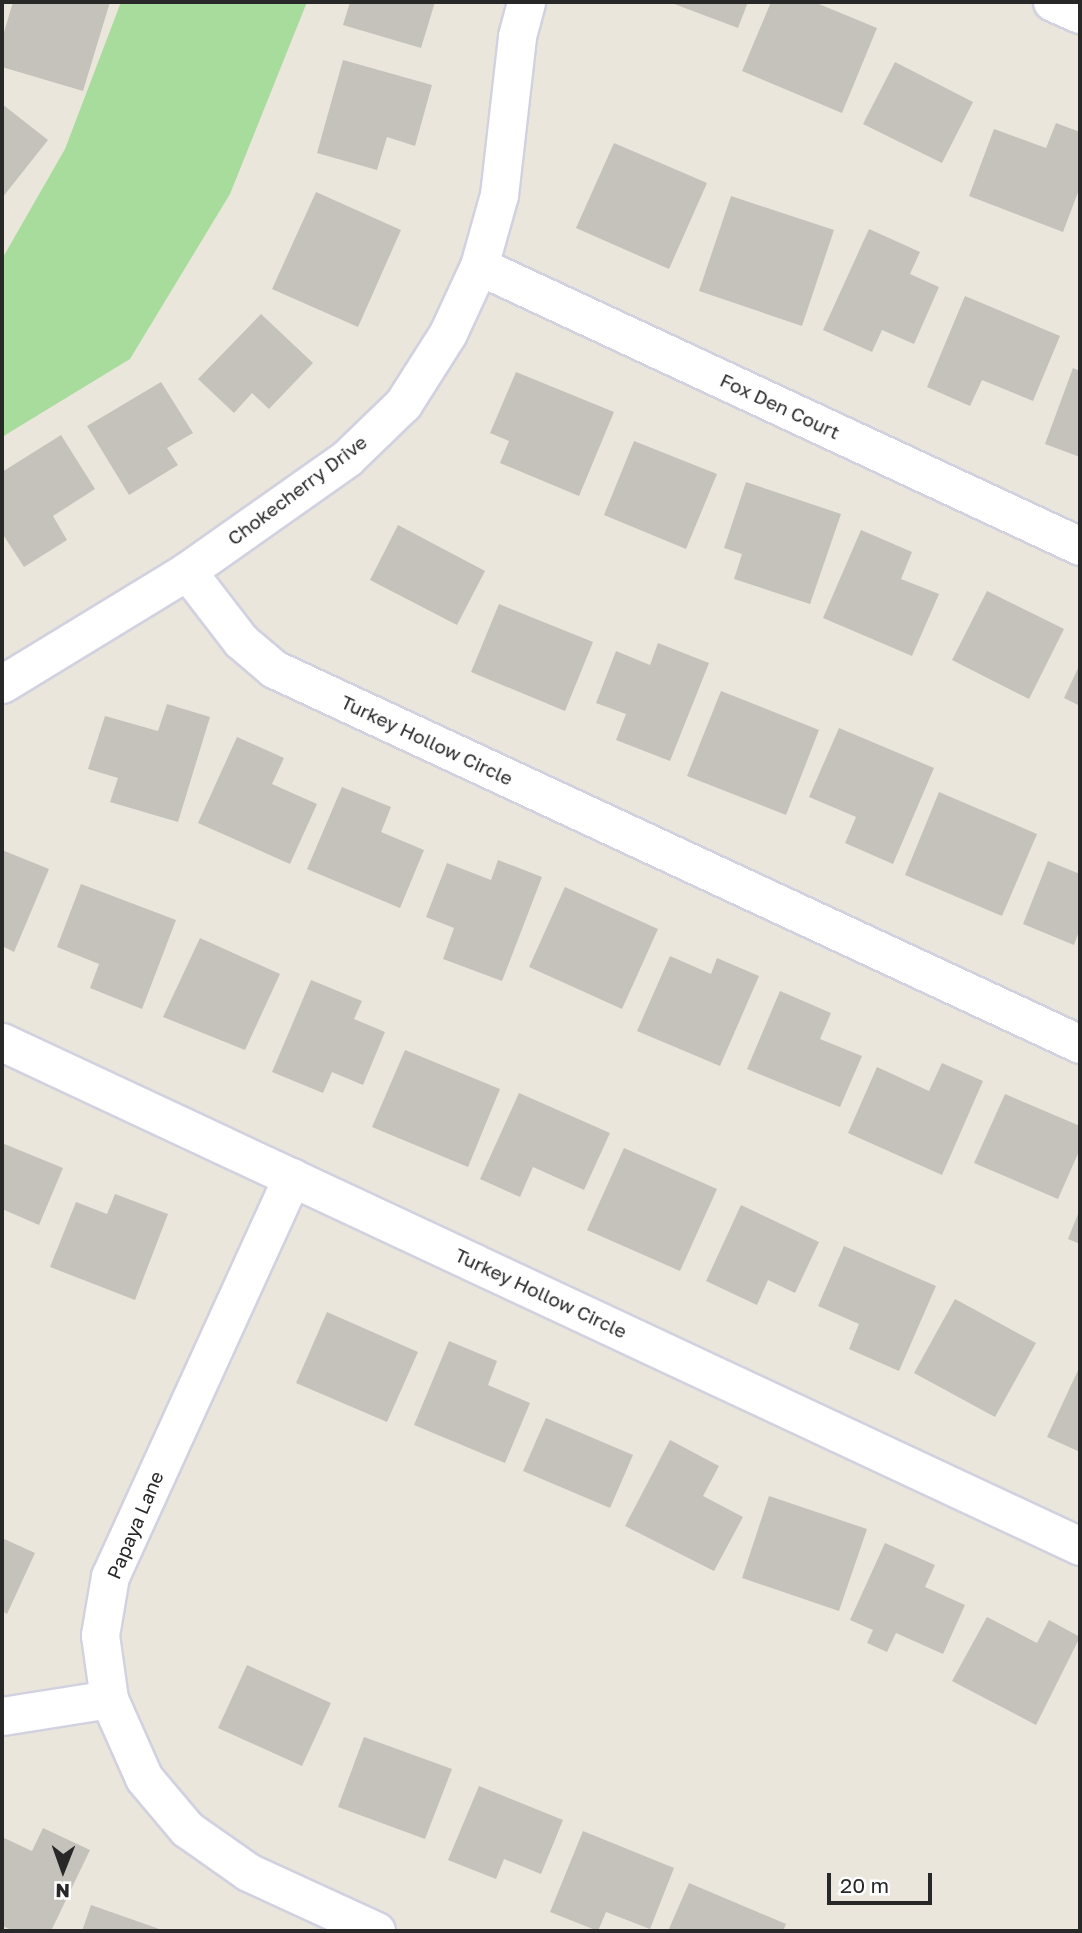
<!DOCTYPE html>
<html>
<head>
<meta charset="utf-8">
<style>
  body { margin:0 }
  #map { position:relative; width:1082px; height:1933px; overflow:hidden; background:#eae6db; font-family:"Golos Text",sans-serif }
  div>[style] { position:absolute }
  .green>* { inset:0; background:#a7dc9c }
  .building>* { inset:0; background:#c5c2bb }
  .roads { filter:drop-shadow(2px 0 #d1d1e0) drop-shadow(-2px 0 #d1d1e0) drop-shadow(0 2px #d1d1e0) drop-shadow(0 -2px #d1d1e0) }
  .street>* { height:37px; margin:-18.5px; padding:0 18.5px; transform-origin:18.5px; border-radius:18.5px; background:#fff }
  .secondary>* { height:38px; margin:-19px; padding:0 19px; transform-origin:19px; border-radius:19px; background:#fff }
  span { translate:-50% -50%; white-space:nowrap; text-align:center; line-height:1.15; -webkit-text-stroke:5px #fff; paint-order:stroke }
  .street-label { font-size:19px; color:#282828 }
  .frame { position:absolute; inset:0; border:4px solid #282828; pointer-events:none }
  .north { position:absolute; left:28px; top:1835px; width:70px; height:70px; -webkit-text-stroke:5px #fff; paint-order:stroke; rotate:181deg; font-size:19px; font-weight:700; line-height:28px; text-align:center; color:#282828 }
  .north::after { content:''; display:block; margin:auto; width:24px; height:32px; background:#282828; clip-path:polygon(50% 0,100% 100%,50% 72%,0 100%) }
  .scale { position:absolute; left:827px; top:1873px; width:105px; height:32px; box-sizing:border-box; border:4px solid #282828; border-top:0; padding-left:9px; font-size:21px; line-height:24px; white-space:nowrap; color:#282828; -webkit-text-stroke:5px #fff; paint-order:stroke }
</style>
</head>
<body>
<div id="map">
  <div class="green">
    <i style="clip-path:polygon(121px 2px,307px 2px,230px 194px,130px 359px,2px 437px,2px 259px,65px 149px)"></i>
  </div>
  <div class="building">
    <i style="clip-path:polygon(13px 2px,110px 2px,83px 91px,2px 67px,2px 39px)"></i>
    <i style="clip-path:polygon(350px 2px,435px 2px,421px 48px,343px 25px)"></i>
    <i style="clip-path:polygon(669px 2px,748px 2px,738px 28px)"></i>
    <i style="clip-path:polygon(771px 2px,814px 2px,877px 28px,842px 113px,742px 71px)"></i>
    <i style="clip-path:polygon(343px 60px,432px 85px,415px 146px,387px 137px,377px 170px,317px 153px)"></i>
    <i style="clip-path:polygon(895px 62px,973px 102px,942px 163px,863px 124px)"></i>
    <i style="clip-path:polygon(2px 104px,48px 140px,2px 198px)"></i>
    <i style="clip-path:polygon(1056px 123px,1080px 132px,1080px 187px,1063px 232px,969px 196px,994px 129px,1046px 148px)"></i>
    <i style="clip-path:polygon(614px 143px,707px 183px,669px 269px,576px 228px)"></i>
    <i style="clip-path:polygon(316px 192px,401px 230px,358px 327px,272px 289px)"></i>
    <i style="clip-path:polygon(731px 196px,834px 230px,802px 326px,699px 291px)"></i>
    <i style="clip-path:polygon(869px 229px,920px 252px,910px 274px,939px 287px,914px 344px,882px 330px,872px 352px,823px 330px)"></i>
    <i style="clip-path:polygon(965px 296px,1060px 336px,1033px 401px,982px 380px,970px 406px,927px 387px)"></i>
    <i style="clip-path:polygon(261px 314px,313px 363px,269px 409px,252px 393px,234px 413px,198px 379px)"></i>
    <i style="clip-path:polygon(1073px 368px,1080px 371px,1080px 457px,1045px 444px)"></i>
    <i style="clip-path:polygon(516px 372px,614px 412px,579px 496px,500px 463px,509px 441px,490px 433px)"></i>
    <i style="clip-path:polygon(161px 382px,193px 433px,167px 448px,178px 465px,129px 495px,87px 426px)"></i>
    <i style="clip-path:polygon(61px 435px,95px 489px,53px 516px,67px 540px,24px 567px,2px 533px,2px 472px)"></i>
    <i style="clip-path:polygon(634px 441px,717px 474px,686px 549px,604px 515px)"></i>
    <i style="clip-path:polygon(746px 482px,841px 514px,810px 604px,734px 579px,742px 554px,724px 548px)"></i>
    <i style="clip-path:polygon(398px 525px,485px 571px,457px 625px,370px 580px)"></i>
    <i style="clip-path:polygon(861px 530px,912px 552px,901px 579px,939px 594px,912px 656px,823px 618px)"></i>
    <i style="clip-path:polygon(987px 591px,1064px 629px,1029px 699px,952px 660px)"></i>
    <i style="clip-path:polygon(499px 604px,593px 642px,565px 711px,471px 672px)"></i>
    <i style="clip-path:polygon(658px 643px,709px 663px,670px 761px,616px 740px,626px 714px,596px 703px,616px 651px,650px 665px)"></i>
    <i style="clip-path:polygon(1080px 664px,1080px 706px,1064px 698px)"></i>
    <i style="clip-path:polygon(721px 691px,819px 730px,786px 815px,687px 776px)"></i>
    <i style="clip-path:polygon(167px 704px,210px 717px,178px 822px,110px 802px,118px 778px,88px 769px,105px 716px,158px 731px)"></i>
    <i style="clip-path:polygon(839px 728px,934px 768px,893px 864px,845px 843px,856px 817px,809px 797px)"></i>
    <i style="clip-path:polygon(237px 737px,284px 758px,272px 784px,317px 804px,290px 864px,198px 823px)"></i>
    <i style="clip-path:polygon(342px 787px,391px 807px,381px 832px,424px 850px,400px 908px,307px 869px)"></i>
    <i style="clip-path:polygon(939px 792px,1037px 834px,1002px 916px,905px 875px)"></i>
    <i style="clip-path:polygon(2px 850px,49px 869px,14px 952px,2px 946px)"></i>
    <i style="clip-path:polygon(498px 860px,542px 877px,502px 981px,443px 959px,454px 928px,426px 917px,447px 863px,491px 880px)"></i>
    <i style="clip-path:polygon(1048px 861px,1080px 874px,1080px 928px,1074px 945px,1023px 924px)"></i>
    <i style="clip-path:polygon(81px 884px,176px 920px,142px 1009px,90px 988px,99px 964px,57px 947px)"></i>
    <i style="clip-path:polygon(565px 887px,658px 929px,622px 1009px,529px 967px)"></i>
    <i style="clip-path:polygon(200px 938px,280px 974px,245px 1050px,163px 1017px)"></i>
    <i style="clip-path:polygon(670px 956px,711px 974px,717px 958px,759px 976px,720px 1066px,637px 1031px)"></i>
    <i style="clip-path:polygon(311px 980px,362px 1001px,354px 1019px,385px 1032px,363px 1085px,332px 1072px,323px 1093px,272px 1072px)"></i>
    <i style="clip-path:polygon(780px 991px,831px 1013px,820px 1039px,862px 1056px,840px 1107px,747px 1069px)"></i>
    <i style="clip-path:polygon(405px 1050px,500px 1089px,468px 1167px,372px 1127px)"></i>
    <i style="clip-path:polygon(942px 1063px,983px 1081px,942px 1175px,848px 1133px,877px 1067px,929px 1091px)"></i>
    <i style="clip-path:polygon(519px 1093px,610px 1133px,584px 1190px,533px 1167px,520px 1197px,480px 1179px)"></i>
    <i style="clip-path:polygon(1005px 1094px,1080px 1126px,1080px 1149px,1058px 1199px,974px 1163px)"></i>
    <i style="clip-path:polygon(2px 1143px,63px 1168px,39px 1225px,2px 1209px)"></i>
    <i style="clip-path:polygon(624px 1148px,717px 1189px,680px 1271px,587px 1230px)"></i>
    <i style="clip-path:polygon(115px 1194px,168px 1214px,135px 1300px,50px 1267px,76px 1202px,107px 1214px)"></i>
    <i style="clip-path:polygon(741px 1205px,819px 1242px,795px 1293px,768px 1280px,757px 1305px,706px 1281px)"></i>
    <i style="clip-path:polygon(1080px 1209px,1080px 1244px,1068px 1239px)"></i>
    <i style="clip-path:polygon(844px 1246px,936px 1286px,899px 1371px,849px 1349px,859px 1324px,818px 1306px)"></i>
    <i style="clip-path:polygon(955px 1299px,1036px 1343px,995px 1417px,914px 1373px)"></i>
    <i style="clip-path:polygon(327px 1312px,418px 1352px,387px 1422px,296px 1383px)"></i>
    <i style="clip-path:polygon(449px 1341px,497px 1361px,488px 1385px,530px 1403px,505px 1463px,414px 1425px)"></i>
    <i style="clip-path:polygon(1080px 1366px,1080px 1452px,1047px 1437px)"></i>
    <i style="clip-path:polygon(546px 1418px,633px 1455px,610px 1508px,523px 1471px)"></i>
    <i style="clip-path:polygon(670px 1440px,719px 1466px,703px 1496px,743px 1517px,714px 1571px,625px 1526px)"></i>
    <i style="clip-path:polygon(769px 1496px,867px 1529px,839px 1611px,742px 1578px)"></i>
    <i style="clip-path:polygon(2px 1538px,35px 1553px,7px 1614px,2px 1611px)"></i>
    <i style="clip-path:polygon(885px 1543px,935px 1565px,925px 1587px,965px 1605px,943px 1654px,896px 1633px,887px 1652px,867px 1643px,873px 1630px,850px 1620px)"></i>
    <i style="clip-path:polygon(987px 1617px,1037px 1643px,1049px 1620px,1080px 1637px,1036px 1725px,952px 1681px)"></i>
    <i style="clip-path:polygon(247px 1665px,331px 1703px,302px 1766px,218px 1728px)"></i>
    <i style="clip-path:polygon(364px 1737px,452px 1769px,425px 1839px,338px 1807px)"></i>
    <i style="clip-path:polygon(479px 1786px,563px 1820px,541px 1874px,504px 1859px,496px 1879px,448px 1860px)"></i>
    <i style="clip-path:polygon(43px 1828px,90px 1850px,51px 1931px,14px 1931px,2px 1926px,2px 1837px,32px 1851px)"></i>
    <i style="clip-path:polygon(583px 1831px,674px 1868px,650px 1929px,606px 1912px,598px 1931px,550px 1912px)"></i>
    <i style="clip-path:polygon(689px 1883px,786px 1924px,783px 1931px,668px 1931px)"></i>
    <i style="clip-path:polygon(91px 1905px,165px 1931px,82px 1931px)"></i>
  </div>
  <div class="roads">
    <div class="street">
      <i style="left:479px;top:266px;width:663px;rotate:24.98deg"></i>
      <i style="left:187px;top:571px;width:88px;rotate:52.4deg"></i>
      <i style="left:241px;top:641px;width:43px;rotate:40.3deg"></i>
      <i style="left:274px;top:669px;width:889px;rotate:24.95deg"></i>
      <i style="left:2px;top:684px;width:217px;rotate:-31.4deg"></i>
      <i style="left:187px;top:571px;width:196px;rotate:-35.2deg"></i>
      <i style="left:347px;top:458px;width:78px;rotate:-44deg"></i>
      <i style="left:403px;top:404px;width:84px;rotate:-57.6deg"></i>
      <i style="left:448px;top:333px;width:74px;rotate:-65.2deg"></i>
      <i style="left:479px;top:266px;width:74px;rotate:-74.3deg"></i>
      <i style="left:499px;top:195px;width:160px;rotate:-83.5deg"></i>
      <i style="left:517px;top:36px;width:35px;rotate:-75deg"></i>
      <i style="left:2px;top:1042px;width:1190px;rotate:25.06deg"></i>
      <i style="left:292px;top:1177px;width:439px;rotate:114.5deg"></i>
      <i style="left:110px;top:1576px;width:60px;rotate:99.6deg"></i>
      <i style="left:100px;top:1635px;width:65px;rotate:82deg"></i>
      <i style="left:109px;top:1699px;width:86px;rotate:66.1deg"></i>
      <i style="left:144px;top:1778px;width:67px;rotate:49.9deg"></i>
      <i style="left:187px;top:1829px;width:75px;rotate:35.2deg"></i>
      <i style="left:248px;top:1872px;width:141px;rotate:24.7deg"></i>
      <i style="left:2px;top:1716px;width:108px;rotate:-9deg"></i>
    </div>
    <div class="secondary">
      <i style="left:1053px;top:2px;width:30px;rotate:24deg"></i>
    </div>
  </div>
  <div class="street-label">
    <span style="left:780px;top:406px;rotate:25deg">Fox Den Court</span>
    <span style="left:297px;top:490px;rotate:-37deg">Chokecherry Drive</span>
    <span style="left:427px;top:740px;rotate:25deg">Turkey Hollow Circle</span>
    <span style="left:541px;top:1293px;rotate:25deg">Turkey Hollow Circle</span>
    <span style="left:135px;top:1525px;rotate:-67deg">Papaya Lane</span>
  </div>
  <div class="frame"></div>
  <div class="north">N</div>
  <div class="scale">20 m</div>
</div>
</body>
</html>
